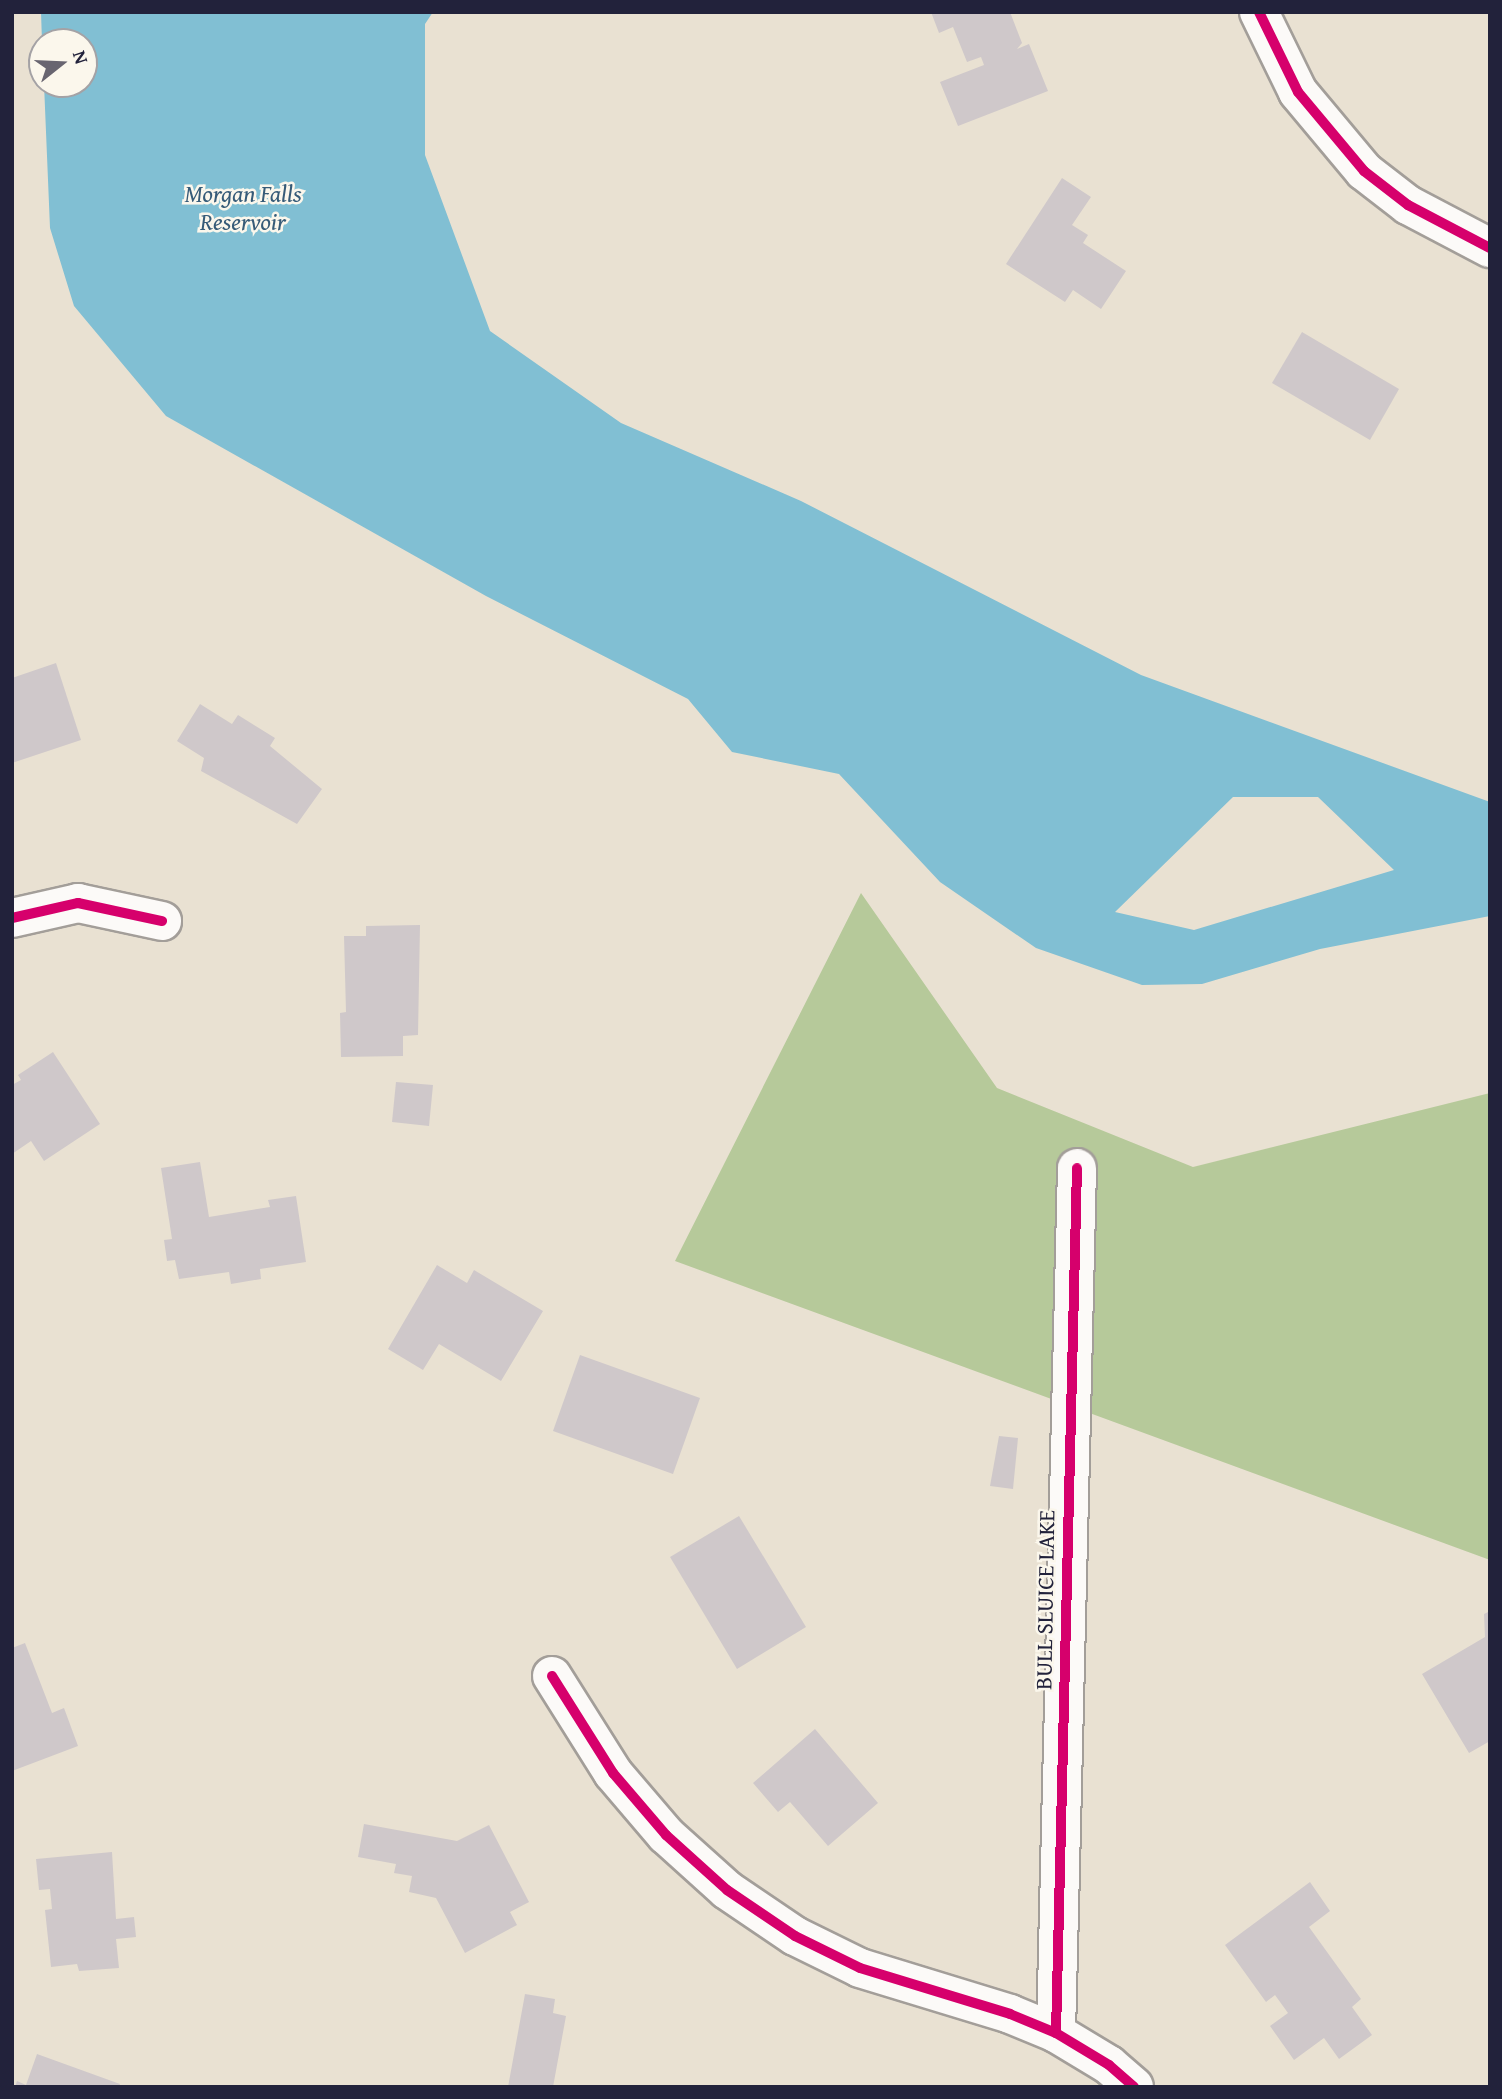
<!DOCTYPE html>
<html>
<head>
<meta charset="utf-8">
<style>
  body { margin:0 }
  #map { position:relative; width:1502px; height:2099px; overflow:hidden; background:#e9e1d2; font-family:"Gentium Book Plus",serif }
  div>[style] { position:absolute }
  .forest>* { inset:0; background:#b6c99a }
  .water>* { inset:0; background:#81bfd3 }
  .building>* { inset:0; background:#cfc8ca }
  .roads { filter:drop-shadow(2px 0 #a39e99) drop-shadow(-2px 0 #a39e99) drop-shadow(0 2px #a39e99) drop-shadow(0 -2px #a39e99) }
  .minor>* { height:38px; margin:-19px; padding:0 19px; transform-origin:19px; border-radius:19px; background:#fcfaf8 }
  .cycleway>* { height:10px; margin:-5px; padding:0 5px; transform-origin:5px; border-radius:5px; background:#d6006c }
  span { translate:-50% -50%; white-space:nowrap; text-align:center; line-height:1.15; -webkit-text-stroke:5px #fbf7ec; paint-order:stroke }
  .street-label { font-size:23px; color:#22223b }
  .water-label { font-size:24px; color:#365b78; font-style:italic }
  .frame { position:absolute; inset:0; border:14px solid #22223b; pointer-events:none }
  .north { position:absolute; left:28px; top:28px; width:70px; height:70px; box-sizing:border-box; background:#fbf7ec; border:2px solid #a4a2a5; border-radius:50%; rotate:72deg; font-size:19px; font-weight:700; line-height:28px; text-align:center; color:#22223b }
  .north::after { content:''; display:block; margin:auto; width:24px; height:32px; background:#686570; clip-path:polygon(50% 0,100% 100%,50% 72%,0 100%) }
</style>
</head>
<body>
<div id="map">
  <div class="forest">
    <i style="clip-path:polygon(861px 893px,997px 1088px,1193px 1167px,1490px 1093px,1490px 1560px,675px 1261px)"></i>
  </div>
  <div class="water">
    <i style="clip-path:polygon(evenodd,41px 12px,433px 12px,425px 24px,425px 155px,490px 331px,621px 423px,801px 501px,1141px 675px,1490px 802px,1490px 916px,1320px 949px,1202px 984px,1142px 985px,1036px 948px,940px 882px,839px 774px,732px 752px,688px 699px,486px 596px,166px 416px,74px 306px,50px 228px,44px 84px,84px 84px,84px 42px,42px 42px,41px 12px,1233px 797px,1318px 797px,1394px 870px,1194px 930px,1115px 912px,1233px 797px)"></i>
  </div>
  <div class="building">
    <i style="clip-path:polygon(931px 12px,1010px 12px,1022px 43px,1017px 49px,1029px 44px,1048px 91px,958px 126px,940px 82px,984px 65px,981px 57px,967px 62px,953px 27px,939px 33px)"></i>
    <i style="clip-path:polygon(1062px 178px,1091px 197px,1072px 225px,1088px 235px,1083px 243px,1126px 271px,1101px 309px,1073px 290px,1065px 302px,1006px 264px)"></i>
    <i style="clip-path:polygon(1302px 332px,1399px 389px,1370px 440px,1272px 383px)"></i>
    <i style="clip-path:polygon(56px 663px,81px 740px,12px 763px,12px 678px)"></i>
    <i style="clip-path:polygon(200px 704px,232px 724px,238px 715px,275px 738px,270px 746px,322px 789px,297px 824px,201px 771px,204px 758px,177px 741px)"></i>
    <i style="clip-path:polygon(420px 925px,418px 1035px,403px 1036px,403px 1056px,341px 1057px,340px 1013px,346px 1012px,344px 936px,366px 936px,366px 926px)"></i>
    <i style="clip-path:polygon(53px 1052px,100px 1124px,44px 1161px,31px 1141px,12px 1154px,12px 1085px,21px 1080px,18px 1075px)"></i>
    <i style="clip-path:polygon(396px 1082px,433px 1085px,429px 1126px,392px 1122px)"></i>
    <i style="clip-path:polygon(200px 1162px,209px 1217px,270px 1207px,268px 1200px,296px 1196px,306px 1262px,260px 1269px,261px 1279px,231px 1284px,229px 1272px,179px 1279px,175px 1260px,167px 1261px,164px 1240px,172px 1239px,161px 1168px)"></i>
    <i style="clip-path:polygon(437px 1265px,467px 1283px,474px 1270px,543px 1311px,501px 1381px,439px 1344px,423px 1370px,388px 1349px)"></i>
    <i style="clip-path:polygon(580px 1355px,700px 1398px,673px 1474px,553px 1431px)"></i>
    <i style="clip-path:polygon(999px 1436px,1018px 1438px,1013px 1489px,990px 1486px)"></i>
    <i style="clip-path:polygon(739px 1516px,806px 1627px,737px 1669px,670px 1557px)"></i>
    <i style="clip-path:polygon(1490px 1611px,1490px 1741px,1469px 1753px,1422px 1674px,1485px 1637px,1484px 1614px)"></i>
    <i style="clip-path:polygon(25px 1643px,52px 1713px,64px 1708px,78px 1746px,12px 1771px,12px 1648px)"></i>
    <i style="clip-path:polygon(815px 1729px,878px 1803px,828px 1846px,790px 1802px,778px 1812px,753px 1783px)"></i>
    <i style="clip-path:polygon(364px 1824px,457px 1841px,489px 1825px,529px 1902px,510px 1912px,517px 1925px,465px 1953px,436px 1898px,409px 1892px,412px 1876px,394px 1873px,396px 1864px,358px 1857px)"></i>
    <i style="clip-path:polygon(112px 1852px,116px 1919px,134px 1917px,136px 1937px,116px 1939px,119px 1968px,79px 1971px,77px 1964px,51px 1967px,45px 1910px,52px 1909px,50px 1889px,39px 1890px,36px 1859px)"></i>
    <i style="clip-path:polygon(1310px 1882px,1330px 1911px,1309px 1927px,1361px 1999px,1352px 2007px,1372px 2035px,1339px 2059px,1324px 2038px,1294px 2060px,1270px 2026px,1288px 2013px,1275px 1995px,1266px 2002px,1225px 1945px)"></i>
    <i style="clip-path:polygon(525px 1994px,555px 1999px,553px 2013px,566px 2016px,553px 2087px,508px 2087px)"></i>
    <i style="clip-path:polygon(37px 2054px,120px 2084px,119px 2087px,15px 2087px,17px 2081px,26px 2085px)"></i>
  </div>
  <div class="roads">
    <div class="minor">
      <i style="left:1259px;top:12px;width:89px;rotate:64deg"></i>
      <i style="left:1298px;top:92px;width:103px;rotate:50.1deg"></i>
      <i style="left:1364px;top:171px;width:56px;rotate:37.7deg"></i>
      <i style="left:1408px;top:205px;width:93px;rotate:27.7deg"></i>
      <i style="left:12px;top:918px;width:68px;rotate:-12.8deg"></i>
      <i style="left:78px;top:903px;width:86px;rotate:12.1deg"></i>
      <i style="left:552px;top:1676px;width:115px;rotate:57.8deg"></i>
      <i style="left:613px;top:1773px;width:82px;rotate:49.5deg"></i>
      <i style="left:666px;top:1835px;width:82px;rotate:42deg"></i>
      <i style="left:727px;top:1890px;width:82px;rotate:34.1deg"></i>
      <i style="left:795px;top:1936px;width:72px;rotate:26.2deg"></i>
      <i style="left:860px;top:1968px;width:157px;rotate:17deg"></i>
      <i style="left:1010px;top:2014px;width:50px;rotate:22.4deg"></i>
      <i style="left:1056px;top:2033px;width:62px;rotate:31.1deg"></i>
      <i style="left:1109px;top:2065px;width:33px;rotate:41deg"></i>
      <i style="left:1056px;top:2033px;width:865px;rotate:-88.61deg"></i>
    </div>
  </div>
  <div class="cycleway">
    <i style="left:1259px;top:12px;width:89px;rotate:64deg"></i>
    <i style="left:1298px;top:92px;width:103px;rotate:50.1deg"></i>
    <i style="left:1364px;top:171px;width:56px;rotate:37.7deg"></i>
    <i style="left:1408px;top:205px;width:93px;rotate:27.7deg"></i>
    <i style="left:12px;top:918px;width:68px;rotate:-12.8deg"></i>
    <i style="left:78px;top:903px;width:86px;rotate:12.1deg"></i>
    <i style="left:552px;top:1676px;width:115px;rotate:57.8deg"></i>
    <i style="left:613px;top:1773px;width:82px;rotate:49.5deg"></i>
    <i style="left:666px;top:1835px;width:82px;rotate:42deg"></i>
    <i style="left:727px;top:1890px;width:82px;rotate:34.1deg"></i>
    <i style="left:795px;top:1936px;width:72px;rotate:26.2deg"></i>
    <i style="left:860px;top:1968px;width:157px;rotate:17deg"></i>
    <i style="left:1010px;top:2014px;width:50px;rotate:22.4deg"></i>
    <i style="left:1056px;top:2033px;width:62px;rotate:31.1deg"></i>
    <i style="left:1109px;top:2065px;width:33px;rotate:41deg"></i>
    <i style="left:1056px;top:2033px;width:865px;rotate:-88.61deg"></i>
  </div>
  <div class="street-label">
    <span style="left:1045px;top:1600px;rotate:-89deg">BULL SLUICE LAKE</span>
  </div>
  <div class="water-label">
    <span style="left:243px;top:208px">Morgan Falls<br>Reservoir</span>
  </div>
  <div class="frame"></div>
  <div class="north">N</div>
</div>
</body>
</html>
